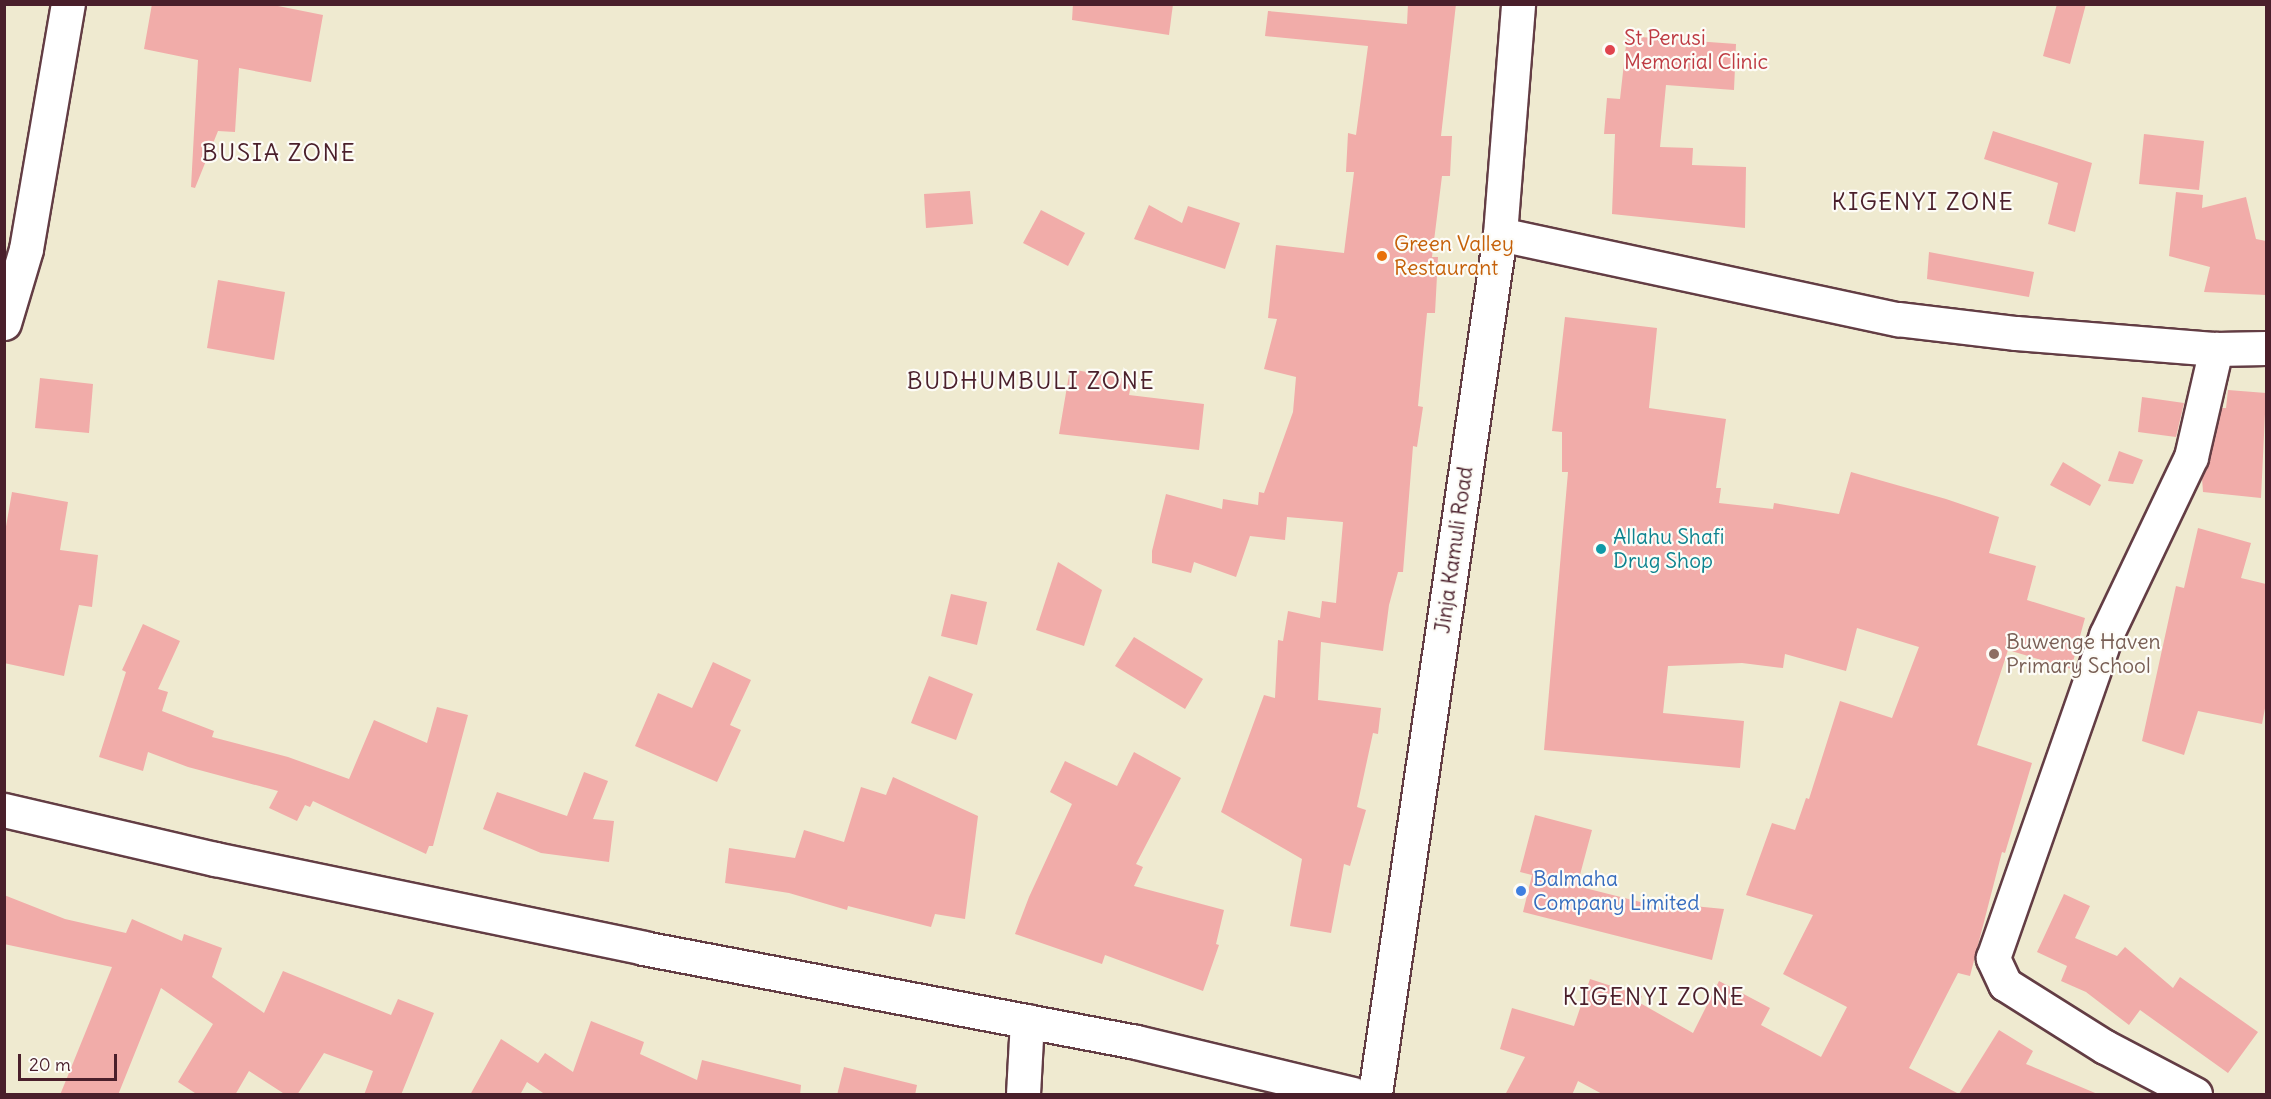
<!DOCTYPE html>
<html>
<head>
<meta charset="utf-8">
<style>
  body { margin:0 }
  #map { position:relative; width:2271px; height:1099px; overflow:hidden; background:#efead0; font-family:Delius,sans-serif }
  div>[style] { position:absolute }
  .building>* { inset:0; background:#f1aca9 }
  .roads { filter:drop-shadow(2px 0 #633d44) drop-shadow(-2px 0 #633d44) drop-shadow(0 2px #633d44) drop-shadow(0 -2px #633d44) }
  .minor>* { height:33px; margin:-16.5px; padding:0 16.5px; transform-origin:16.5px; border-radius:16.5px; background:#fff }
  .secondary>* { height:33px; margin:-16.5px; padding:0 16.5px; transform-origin:16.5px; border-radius:16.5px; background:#fff }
  .dots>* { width:16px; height:16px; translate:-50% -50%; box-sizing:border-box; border:3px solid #fdfcf7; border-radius:50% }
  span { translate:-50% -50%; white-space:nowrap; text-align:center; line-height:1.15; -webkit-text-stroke:4.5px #fdfcf7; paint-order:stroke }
  .health-label { font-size:21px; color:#be3a42 }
  .left { translate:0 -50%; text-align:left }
  .food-label { font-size:21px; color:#c56008 }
  .culture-label { font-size:21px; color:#0d838f }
  .street-label { font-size:21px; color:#4a1f2b }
  .education-label { font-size:21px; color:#785e54 }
  .shop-label { font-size:21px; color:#366cbe }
  .quarter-label { font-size:24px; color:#4a1f2b; letter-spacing:1.5px }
  .frame { position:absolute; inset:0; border:6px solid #4a1f2b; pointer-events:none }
  .scale { position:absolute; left:18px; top:1054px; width:99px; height:27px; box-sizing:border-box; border:3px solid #4a1f2b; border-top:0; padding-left:8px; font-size:18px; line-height:21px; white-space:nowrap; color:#4a1f2b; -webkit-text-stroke:4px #fdfcf7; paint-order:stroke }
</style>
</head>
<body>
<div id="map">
  <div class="building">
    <i style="clip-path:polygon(152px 4px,268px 4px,323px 15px,311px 82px,239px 68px,235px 132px,218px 131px,195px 188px,191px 187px,198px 60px,144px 49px)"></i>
    <i style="clip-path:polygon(1073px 4px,1173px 4px,1169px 35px,1072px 20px)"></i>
    <i style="clip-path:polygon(1408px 4px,1456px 4px,1441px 136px,1452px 136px,1450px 176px,1442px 176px,1432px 257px,1438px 257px,1435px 313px,1427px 313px,1418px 406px,1423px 407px,1417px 447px,1413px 446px,1403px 572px,1398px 572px,1389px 605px,1383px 651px,1321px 642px,1318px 700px,1381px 708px,1378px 734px,1373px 733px,1357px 807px,1366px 810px,1350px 866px,1344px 864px,1331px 933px,1290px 926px,1302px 859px,1221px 812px,1264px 695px,1275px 698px,1278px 640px,1283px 641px,1288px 611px,1320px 618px,1322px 601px,1336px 603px,1343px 522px,1287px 517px,1285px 540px,1250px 536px,1236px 577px,1194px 562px,1191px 573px,1152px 563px,1152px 551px,1166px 494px,1222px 509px,1223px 499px,1258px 505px,1259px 492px,1264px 493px,1293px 412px,1296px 377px,1264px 369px,1277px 319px,1268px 318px,1276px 245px,1344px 253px,1354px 172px,1346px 172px,1348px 133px,1356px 135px,1368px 46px,1265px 36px,1268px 11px,1407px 24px)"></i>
    <i style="clip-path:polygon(2057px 4px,2086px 4px,2070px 64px,2043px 56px)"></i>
    <i style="clip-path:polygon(1627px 36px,1736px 44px,1734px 90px,1666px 85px,1660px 147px,1693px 148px,1692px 165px,1746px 167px,1745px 228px,1612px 214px,1615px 134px,1604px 134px,1607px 98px,1620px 99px)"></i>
    <i style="clip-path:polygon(1993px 131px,2092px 163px,2075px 232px,2048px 224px,2058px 183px,1984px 159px)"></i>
    <i style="clip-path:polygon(2144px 134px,2204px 141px,2199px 190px,2139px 184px)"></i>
    <i style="clip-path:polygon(970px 191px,973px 224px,926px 228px,924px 194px)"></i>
    <i style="clip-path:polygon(2176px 192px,2203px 195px,2202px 208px,2246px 197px,2256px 239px,2266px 241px,2266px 295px,2204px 292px,2210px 267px,2169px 256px)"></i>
    <i style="clip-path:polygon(1149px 205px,1182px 223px,1188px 206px,1240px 223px,1225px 269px,1134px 239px)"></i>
    <i style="clip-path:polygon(1041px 210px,1085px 233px,1068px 266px,1023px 243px)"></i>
    <i style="clip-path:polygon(1929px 252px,2034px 272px,2029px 297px,1927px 279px)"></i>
    <i style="clip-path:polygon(218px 280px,285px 292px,274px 360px,207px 348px)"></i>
    <i style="clip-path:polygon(1565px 317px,1657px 328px,1649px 408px,1726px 419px,1716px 488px,1721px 488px,1719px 503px,1773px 509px,1774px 503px,1839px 514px,1851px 472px,1946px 499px,1999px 517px,1989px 553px,2036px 566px,2027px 600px,2085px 618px,2071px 669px,2008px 650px,1977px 745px,2032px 763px,2005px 853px,2002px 852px,1970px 976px,1958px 973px,1909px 1068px,1959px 1094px,1999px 1030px,2033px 1051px,2026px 1064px,2100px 1095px,1604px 1095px,1578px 1081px,1572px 1095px,1505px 1095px,1525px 1057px,1500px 1049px,1512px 1008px,1574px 1026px,1590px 979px,1642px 996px,1640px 1003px,1693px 1033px,1719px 981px,1770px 1008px,1761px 1025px,1821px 1057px,1847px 1007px,1783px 974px,1813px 915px,1746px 895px,1772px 823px,1795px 830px,1806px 798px,1809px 799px,1840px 701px,1892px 718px,1919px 647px,1857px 628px,1846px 671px,1785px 654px,1783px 668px,1742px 663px,1668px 666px,1663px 713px,1744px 721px,1740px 768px,1544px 750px,1568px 472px,1562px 472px,1562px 432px,1552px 431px)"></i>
    <i style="clip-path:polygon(1070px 369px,1132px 380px,1129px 395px,1204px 404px,1199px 450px,1059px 434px)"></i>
    <i style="clip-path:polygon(40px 378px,93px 384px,89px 433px,35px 428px)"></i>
    <i style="clip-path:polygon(2228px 390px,2266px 393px,2261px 498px,2203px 492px,2202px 478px,2222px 408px,2226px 408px)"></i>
    <i style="clip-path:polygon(2142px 397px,2184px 403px,2176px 437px,2138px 432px)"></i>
    <i style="clip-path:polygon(2119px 451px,2143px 460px,2133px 484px,2108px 481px)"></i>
    <i style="clip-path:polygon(2063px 462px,2101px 485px,2090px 506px,2050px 485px)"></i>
    <i style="clip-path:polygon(12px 492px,68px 502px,60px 550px,98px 555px,92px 607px,79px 605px,64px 676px,4px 663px,4px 538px)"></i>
    <i style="clip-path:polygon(2198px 528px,2251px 543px,2241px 578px,2266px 584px,2266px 703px,2262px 724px,2198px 711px,2184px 755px,2142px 741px,2176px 586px,2184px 588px)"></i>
    <i style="clip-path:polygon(1058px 562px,1102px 590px,1084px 646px,1036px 630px)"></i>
    <i style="clip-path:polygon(951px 594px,987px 602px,977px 645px,941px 636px)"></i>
    <i style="clip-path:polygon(143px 624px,180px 641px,158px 689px,168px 692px,162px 711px,214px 731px,212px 737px,288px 757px,349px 779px,374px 720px,427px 743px,437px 707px,468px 715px,433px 846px,429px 846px,426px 854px,313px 801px,310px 807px,305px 805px,297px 821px,269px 808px,278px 791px,188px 767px,148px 752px,143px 771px,99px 757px,126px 672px,122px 670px)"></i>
    <i style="clip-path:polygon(1134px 637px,1203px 679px,1185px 709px,1115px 666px)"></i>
    <i style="clip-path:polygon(713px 662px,751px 680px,730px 725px,741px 730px,717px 782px,635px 746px,658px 693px,692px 708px)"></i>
    <i style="clip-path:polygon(929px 676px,973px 694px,956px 740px,911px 723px)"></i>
    <i style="clip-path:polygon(1134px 752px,1181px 778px,1136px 864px,1143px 867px,1134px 886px,1224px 910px,1216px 944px,1219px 945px,1203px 991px,1105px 955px,1102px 964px,1015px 934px,1029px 897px,1072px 804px,1050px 792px,1065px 761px,1117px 786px)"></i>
    <i style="clip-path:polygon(584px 772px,608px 781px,593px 819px,614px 821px,609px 862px,541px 853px,483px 829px,497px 792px,567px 816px)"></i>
    <i style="clip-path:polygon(893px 777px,978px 816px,965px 919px,935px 914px,931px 927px,848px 906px,847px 910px,789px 893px,725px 883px,729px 848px,795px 858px,804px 830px,844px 842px,861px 787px,886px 795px)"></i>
    <i style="clip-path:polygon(1535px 815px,1592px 830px,1577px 886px,1672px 910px,1673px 904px,1724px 909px,1712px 960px,1523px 912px,1532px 875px,1520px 872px)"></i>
    <i style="clip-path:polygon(2064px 894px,2090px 906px,2075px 938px,2117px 956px,2125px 947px,2173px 988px,2180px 977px,2258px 1032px,2228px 1073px,2140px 1010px,2129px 1025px,2086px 992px,2061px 981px,2067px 966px,2037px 952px)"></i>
    <i style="clip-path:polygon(4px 895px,65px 919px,126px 933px,132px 919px,182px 941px,184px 934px,222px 948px,212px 977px,264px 1013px,283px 971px,391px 1015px,398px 999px,434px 1013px,401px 1095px,364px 1095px,373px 1071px,324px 1053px,297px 1095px,286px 1095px,249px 1071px,235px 1095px,198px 1095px,178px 1082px,213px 1024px,161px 988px,118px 1095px,60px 1095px,112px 967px,4px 944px)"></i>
    <i style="clip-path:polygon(591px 1021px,644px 1042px,640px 1054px,697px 1080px,702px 1060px,801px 1085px,800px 1095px,546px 1095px,527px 1082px,520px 1095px,470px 1095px,501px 1039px,538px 1063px,545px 1053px,573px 1072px)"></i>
    <i style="clip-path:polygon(844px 1067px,917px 1085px,915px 1095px,837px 1095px)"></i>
  </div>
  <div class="roads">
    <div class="minor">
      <i style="left:1500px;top:234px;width:407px;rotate:12.1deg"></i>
      <i style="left:1898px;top:319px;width:119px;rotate:6.8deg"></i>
      <i style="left:2016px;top:333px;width:201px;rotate:4.6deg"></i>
      <i style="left:2216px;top:349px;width:50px;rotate:-1.1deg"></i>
      <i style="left:4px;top:323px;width:77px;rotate:-73.4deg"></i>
      <i style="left:26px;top:249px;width:249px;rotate:-80.3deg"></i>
      <i style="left:1023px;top:1094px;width:73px;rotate:-86.9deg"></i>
      <i style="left:2195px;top:1094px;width:102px;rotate:-152.4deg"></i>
      <i style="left:2105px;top:1047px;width:118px;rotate:-147.8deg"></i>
      <i style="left:2005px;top:984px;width:29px;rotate:-115deg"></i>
      <i style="left:1993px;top:958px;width:342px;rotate:-70.7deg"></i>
      <i style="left:2106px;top:635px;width:197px;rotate:-64.5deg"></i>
      <i style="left:2191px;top:457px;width:111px;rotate:-77deg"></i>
    </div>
    <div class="secondary">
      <i style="left:4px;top:810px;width:217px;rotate:13.1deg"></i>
      <i style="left:215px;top:859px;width:437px;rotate:11.7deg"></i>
      <i style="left:643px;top:948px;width:502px;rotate:10.79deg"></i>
      <i style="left:1136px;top:1042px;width:223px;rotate:13.5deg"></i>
      <i style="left:1375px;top:1094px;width:869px;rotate:-81.73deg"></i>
      <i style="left:1500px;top:234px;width:231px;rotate:-85.5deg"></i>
    </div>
  </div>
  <div class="dots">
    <i style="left:1610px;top:50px;background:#e0444e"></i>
    <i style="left:1382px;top:256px;background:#e8710a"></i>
    <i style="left:1601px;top:549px;background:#0f9aa8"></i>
    <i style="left:1994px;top:654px;background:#8d6e63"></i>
    <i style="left:1521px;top:891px;background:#3f7fe0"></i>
  </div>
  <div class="health-label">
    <span class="left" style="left:1624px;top:50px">St Perusi<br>Memorial Clinic</span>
  </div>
  <div class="food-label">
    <span class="left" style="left:1394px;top:256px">Green Valley<br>Restaurant</span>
  </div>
  <div class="culture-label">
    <span class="left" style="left:1613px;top:549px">Allahu Shafi<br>Drug Shop</span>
  </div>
  <div class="street-label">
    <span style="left:1454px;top:550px;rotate:-82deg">Jinja Kamuli Road</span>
  </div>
  <div class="education-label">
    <span class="left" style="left:2006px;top:654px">Buwenge Haven<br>Primary School</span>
  </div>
  <div class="shop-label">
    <span class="left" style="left:1533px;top:891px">Balmaha<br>Company Limited</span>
  </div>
  <div class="quarter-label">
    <span style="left:279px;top:153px">BUSIA ZONE</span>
    <span style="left:1923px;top:202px">KIGENYI ZONE</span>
    <span style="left:1031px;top:381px">BUDHUMBULI ZONE</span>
    <span style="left:1654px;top:997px">KIGENYI ZONE</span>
  </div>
  <div class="frame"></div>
  <div class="scale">20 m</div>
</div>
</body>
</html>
